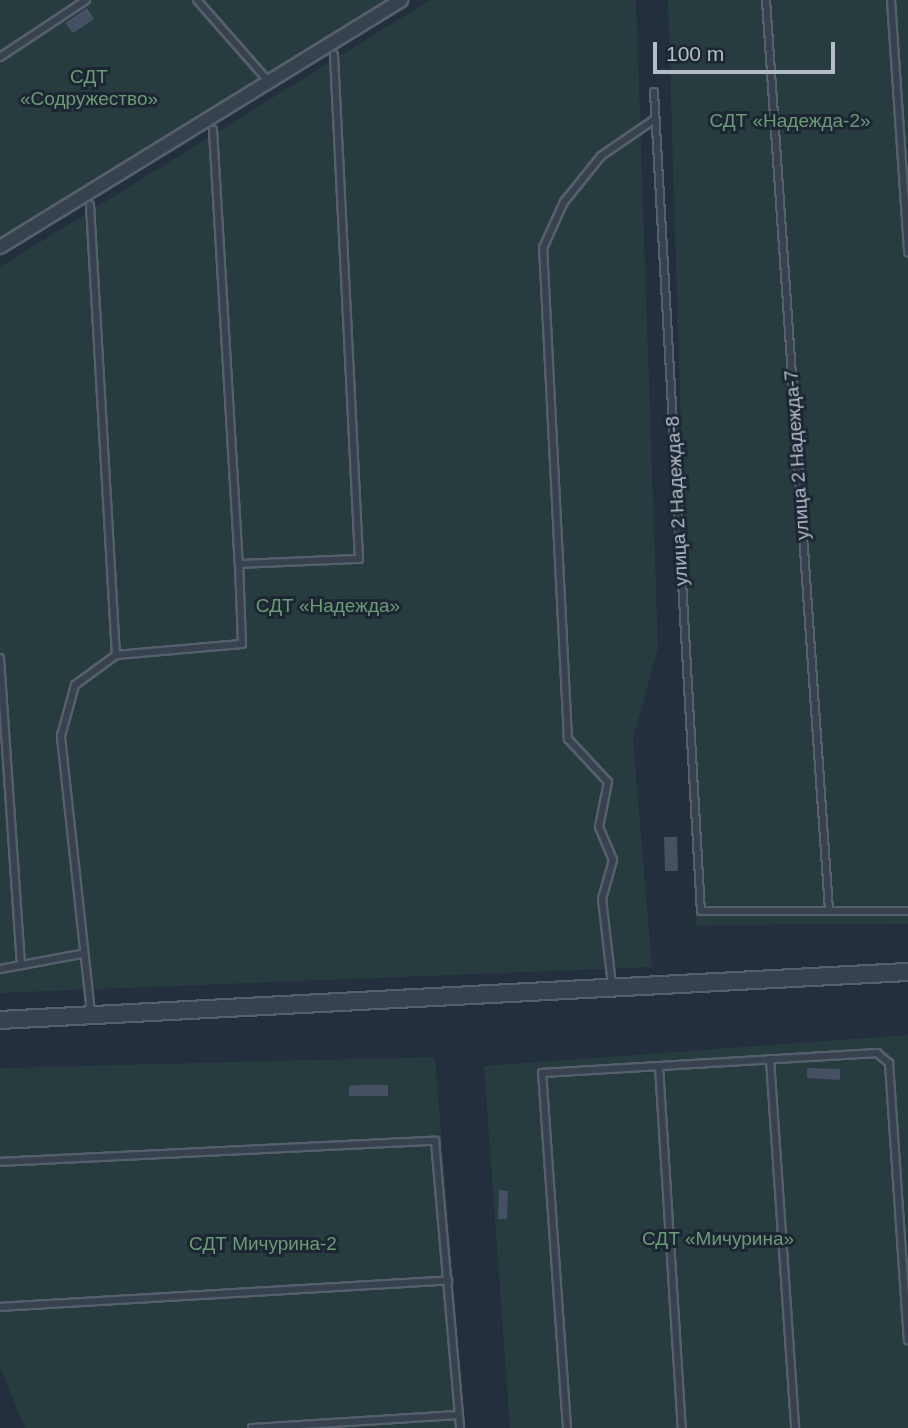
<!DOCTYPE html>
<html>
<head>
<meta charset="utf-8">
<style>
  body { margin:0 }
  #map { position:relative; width:908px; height:1428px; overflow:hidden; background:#242f3e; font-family:Helvetica,sans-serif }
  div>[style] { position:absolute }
  .green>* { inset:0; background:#263c3f }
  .building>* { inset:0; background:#455162 }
  .roads { filter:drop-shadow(2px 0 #565f6c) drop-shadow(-2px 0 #565f6c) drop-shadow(0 2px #565f6c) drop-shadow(0 -2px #565f6c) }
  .service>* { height:6px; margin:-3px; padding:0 3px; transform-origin:3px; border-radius:3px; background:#38414e }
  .minor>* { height:12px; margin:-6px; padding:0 6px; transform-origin:6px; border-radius:6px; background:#38414e }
  .tertiary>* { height:16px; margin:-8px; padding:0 8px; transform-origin:8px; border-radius:8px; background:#38414e }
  span { translate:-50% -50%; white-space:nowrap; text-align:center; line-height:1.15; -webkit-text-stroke:6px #1d2633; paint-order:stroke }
  .park-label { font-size:19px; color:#6b9a76 }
  .street-label { font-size:19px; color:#b4bcc9 }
  .scale { position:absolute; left:653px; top:42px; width:182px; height:32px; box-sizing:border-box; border:4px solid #b4bcc9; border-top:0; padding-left:9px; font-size:21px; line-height:24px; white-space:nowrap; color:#b4bcc9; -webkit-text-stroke:5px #1d2633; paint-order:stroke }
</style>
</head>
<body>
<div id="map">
  <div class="green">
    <i style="clip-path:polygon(0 0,388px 0,0 246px)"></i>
    <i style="clip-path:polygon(430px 0,636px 0,658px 648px,633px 739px,652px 967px,0 993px,0 267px)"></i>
    <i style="clip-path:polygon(668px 0,908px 0,908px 924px,696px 925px)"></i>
    <i style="clip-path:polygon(908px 1035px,908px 1428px,510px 1428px,484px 1066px)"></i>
    <i style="clip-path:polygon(435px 1057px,465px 1428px,25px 1428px,0 1368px,0 1068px)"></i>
  </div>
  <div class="building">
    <i style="clip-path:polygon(87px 8px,94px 19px,73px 33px,65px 23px)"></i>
    <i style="clip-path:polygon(664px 837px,677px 837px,678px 871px,665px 871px)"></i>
    <i style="clip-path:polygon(807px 1068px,840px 1069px,840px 1080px,807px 1078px)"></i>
    <i style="clip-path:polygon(361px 1085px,388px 1085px,388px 1096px,349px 1096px,349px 1086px)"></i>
    <i style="clip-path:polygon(499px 1190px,508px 1191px,507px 1219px,498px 1219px)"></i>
  </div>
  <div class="roads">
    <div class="service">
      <i style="left:197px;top:0;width:109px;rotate:48.7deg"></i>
      <i style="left:766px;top:0;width:913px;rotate:86.04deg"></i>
      <i style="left:891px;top:0;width:253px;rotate:86.1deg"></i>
      <i style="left:0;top:57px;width:103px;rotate:-33.5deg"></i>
      <i style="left:654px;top:92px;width:820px;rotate:86.72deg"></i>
      <i style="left:701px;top:911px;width:207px"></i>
      <i style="left:213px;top:130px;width:435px;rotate:86.6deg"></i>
      <i style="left:90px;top:205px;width:451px;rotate:86.7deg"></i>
      <i style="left:0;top:658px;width:308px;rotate:86.1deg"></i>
      <i style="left:0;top:969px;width:82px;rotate:-10.5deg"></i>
      <i style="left:612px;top:985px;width:87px;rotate:-96.6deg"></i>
      <i style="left:602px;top:899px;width:41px;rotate:-74.2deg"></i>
      <i style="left:613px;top:860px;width:36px;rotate:-113deg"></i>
      <i style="left:599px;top:827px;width:46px;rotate:-78.7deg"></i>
      <i style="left:608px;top:782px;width:59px;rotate:-132.9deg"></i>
      <i style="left:568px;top:739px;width:492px;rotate:-92.9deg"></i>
      <i style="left:543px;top:248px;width:51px;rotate:-65.5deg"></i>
      <i style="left:564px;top:202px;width:59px;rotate:-51.2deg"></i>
      <i style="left:601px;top:156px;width:65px;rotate:-34.4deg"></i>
      <i style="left:91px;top:1013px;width:279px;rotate:-96.2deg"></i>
      <i style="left:61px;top:736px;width:53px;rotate:-74.6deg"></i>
      <i style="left:75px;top:685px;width:51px;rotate:-36.2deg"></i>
      <i style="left:116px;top:655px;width:126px;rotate:-5deg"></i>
      <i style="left:242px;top:644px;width:80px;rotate:-92.1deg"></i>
      <i style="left:239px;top:564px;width:120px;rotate:-2.4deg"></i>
      <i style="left:359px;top:559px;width:505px;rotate:-92.84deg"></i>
      <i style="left:770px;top:1059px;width:370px;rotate:86.1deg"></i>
      <i style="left:659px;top:1066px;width:363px;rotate:86.4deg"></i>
      <i style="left:0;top:1162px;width:436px;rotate:-2.8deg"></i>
      <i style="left:435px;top:1141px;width:288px;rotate:85deg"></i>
      <i style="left:0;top:1307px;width:449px;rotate:-3.4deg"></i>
      <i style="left:252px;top:1428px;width:207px;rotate:-3.6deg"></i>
      <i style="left:567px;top:1428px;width:356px;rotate:-94deg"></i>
      <i style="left:542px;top:1073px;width:336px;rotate:-3.4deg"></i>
      <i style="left:877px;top:1053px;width:16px;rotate:40deg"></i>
      <i style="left:889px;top:1063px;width:278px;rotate:86.1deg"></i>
    </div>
    <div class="minor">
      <i style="left:0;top:247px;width:471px;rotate:-31.6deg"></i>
    </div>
    <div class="tertiary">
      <i style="left:0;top:1020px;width:909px;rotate:-3.03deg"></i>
    </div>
  </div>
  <div class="park-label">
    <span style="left:89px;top:88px">СДТ<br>«Содружество»</span>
    <span style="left:790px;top:121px">СДТ «Надежда-2»</span>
    <span style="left:328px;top:606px">СДТ «Надежда»</span>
    <span style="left:718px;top:1239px">СДТ «Мичурина»</span>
    <span style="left:263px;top:1244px">СДТ Мичурина-2</span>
  </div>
  <div class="street-label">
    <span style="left:797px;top:455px;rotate:-94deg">улица 2 Надежда-7</span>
    <span style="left:677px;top:501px;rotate:-93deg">улица 2 Надежда-8</span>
  </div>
  <div class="scale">100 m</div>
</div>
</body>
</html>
